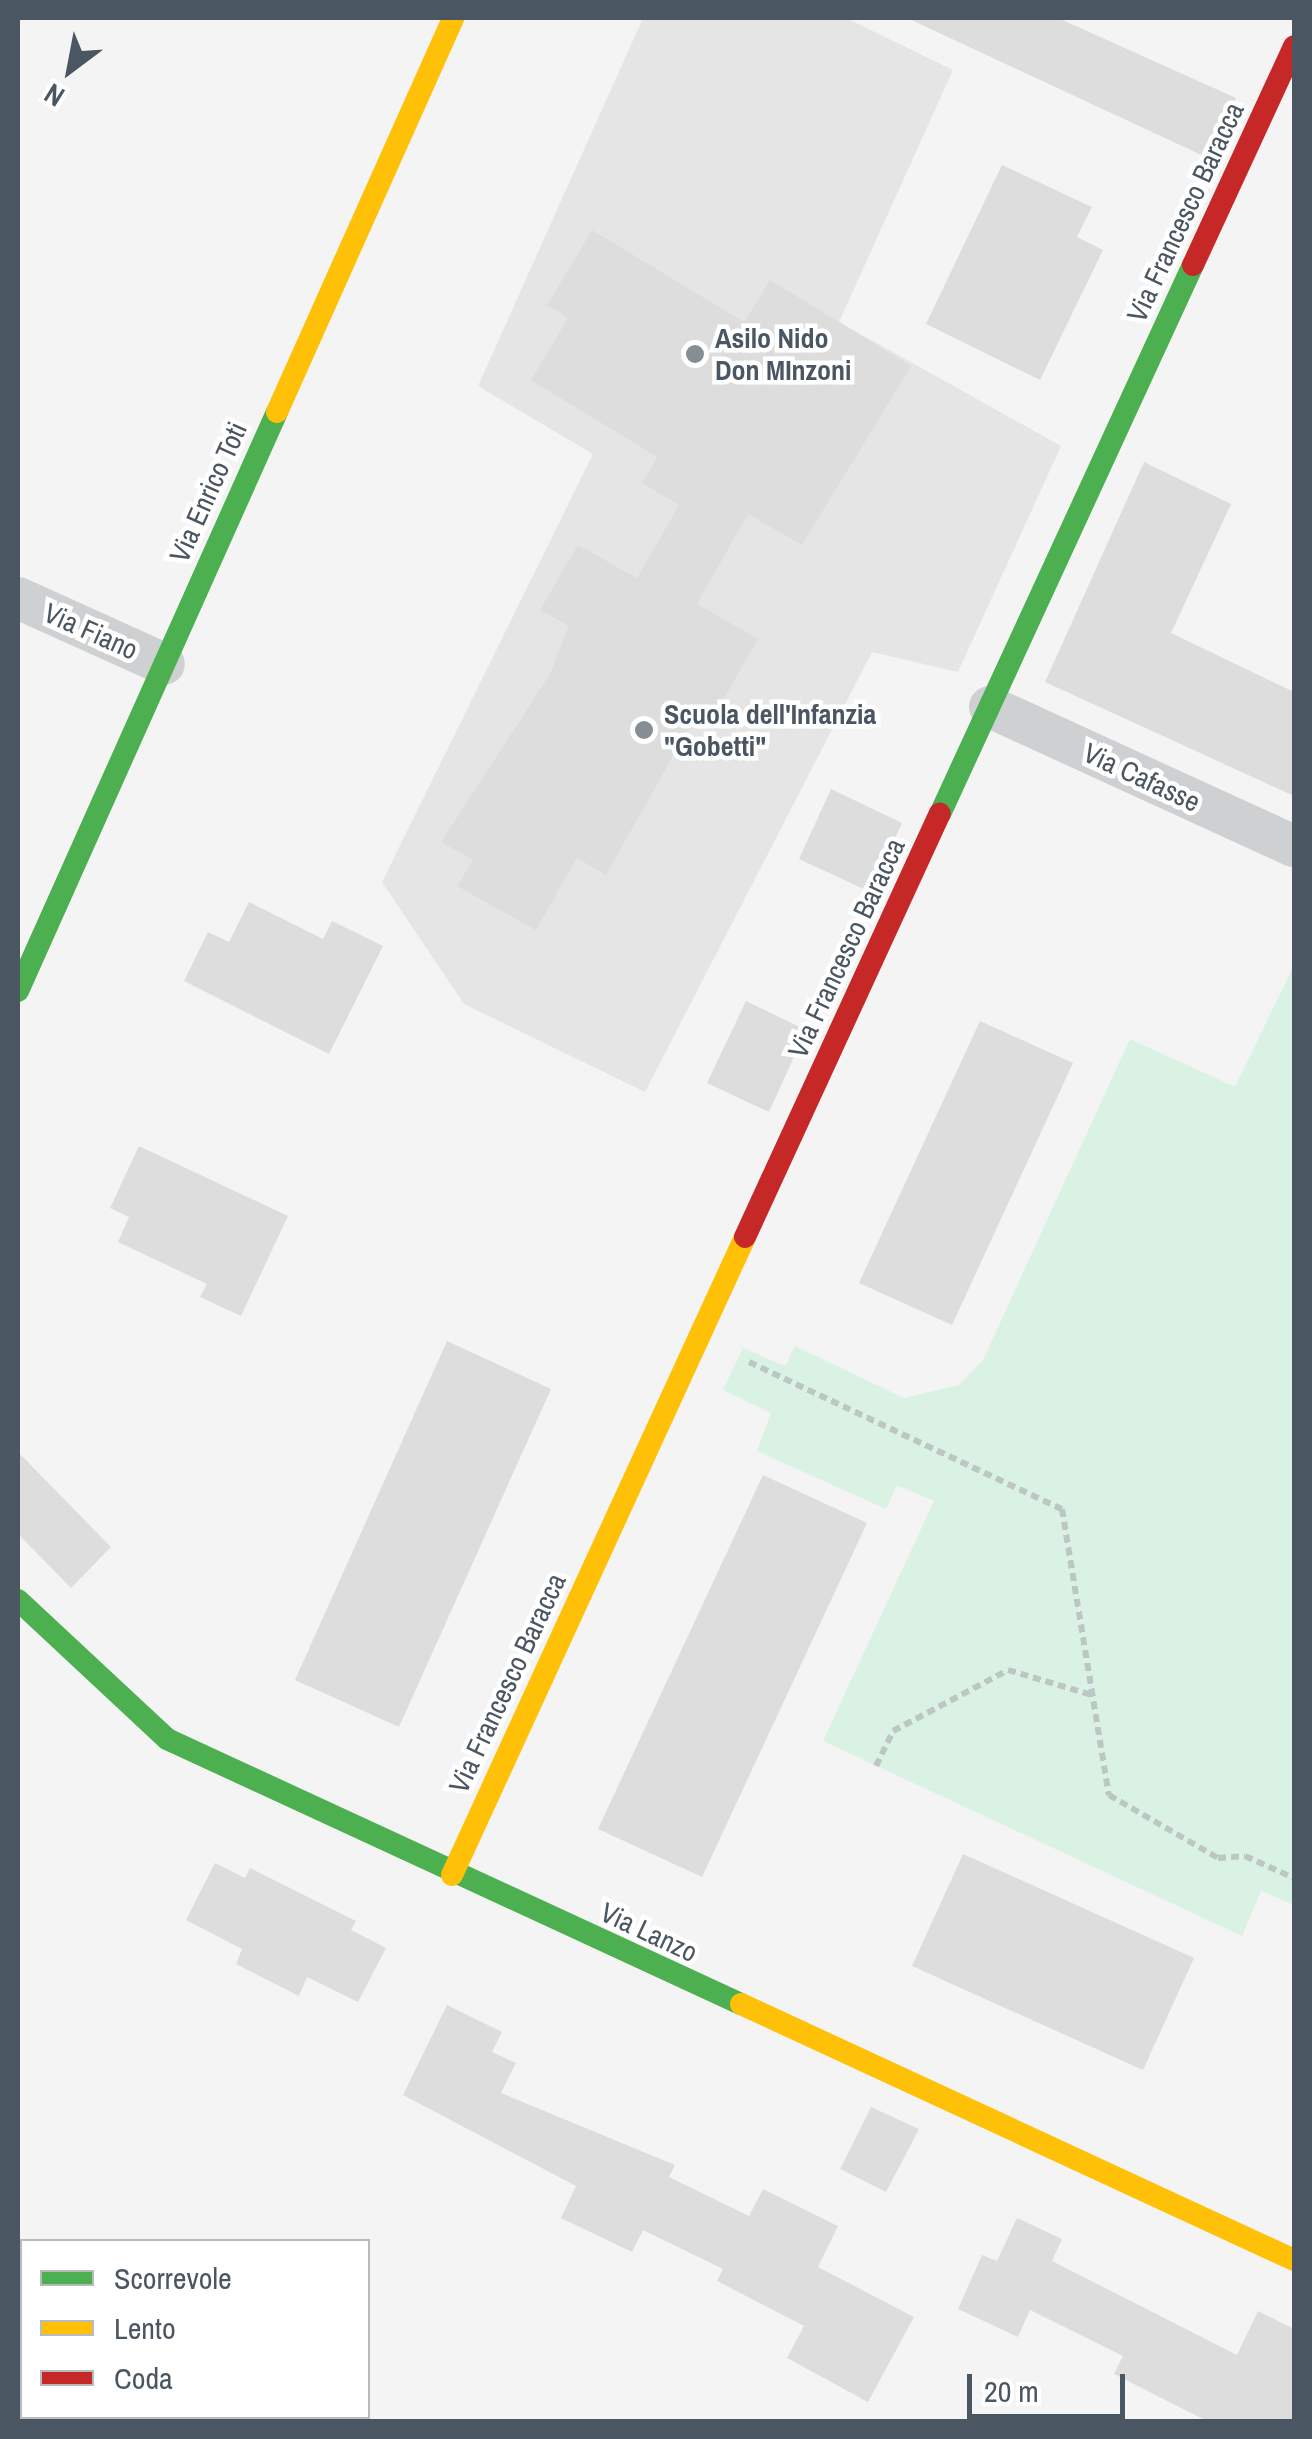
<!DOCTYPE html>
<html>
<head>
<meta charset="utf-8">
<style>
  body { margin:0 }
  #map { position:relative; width:1312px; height:2439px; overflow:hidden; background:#f4f4f4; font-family:"Archivo Narrow",sans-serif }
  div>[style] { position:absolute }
  .education>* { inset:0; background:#e6e5e6 }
  .green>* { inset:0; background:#d9f2e3 }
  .building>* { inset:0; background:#ddddde }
  .path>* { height:6px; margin-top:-3px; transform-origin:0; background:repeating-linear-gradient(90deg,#bcc7c4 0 8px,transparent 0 13px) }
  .street>* { height:42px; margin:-21px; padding:0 21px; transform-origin:21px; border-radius:21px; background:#ced0d2 }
  .fast>* { height:22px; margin:-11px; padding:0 11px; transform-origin:11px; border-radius:11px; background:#4caf50 }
  .slow>* { height:22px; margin:-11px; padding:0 11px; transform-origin:11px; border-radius:11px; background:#ffc107 }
  .jam>* { height:22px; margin:-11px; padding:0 11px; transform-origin:11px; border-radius:11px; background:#c62828 }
  .dots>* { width:28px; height:28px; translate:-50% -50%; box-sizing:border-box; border:5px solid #fff; border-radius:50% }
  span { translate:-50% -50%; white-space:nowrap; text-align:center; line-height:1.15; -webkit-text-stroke:9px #fff; paint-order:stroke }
  .street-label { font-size:28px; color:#4a5661 }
  .poi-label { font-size:28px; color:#4a5661; font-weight:700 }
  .left { translate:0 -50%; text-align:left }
  .frame { position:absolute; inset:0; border:20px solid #4a5661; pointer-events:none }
  .legend { position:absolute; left:20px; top:2239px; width:350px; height:180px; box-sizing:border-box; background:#fff; border:2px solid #b7bbc0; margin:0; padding:12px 18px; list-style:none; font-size:30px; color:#4a5661 }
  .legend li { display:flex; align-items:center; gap:20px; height:50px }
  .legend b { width:50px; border:2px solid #b7bbc0 }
  .north { position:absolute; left:20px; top:20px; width:100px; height:100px; -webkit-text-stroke:8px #fff; paint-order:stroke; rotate:212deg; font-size:28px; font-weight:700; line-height:40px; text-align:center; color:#4a5661 }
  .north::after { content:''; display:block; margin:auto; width:35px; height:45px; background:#4a5661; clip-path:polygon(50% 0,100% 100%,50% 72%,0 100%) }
  .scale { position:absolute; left:967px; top:2374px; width:158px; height:45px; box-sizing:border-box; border:5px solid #4a5661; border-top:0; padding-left:12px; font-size:30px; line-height:35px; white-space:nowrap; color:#4a5661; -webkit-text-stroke:8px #fff; paint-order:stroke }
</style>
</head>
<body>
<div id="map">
  <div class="education">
    <i style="clip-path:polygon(643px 18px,846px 18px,953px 70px,839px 322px,1061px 446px,958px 672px,872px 652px,645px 1092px,464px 1004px,382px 882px,593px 454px,478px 386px)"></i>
  </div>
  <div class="green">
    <i style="clip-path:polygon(1294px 965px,1294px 1905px,1261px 1891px,1242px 1936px,823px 1741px,934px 1501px,897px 1485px,886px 1509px,757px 1451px,771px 1413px,723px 1390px,743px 1348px,785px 1366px,795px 1346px,904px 1398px,959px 1385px,983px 1360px,1130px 1039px,1235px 1087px)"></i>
  </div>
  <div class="building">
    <i style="clip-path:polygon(907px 18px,1058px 18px,1236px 98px,1208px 158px)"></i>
    <i style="clip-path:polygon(1002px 165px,1092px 207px,1077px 237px,1103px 250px,1040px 380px,926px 324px)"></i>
    <i style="clip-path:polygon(592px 230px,744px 322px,770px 280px,911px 366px,802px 545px,748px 514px,697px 604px,758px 639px,713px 718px,699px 710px,606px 875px,577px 858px,536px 930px,457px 886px,473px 860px,441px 842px,550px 674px,569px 626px,540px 610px,578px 545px,637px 578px,679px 505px,642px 483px,657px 457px,531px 380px,568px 318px,547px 305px)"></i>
    <i style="clip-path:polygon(1144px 462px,1231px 504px,1171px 633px,1294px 692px,1294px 796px,1045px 682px)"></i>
    <i style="clip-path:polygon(831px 789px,902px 823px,870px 892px,799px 859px)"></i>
    <i style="clip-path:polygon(249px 902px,323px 939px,332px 921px,383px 946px,329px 1054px,184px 981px,208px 932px,229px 942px)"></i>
    <i style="clip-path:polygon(746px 1001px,806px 1030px,769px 1112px,707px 1083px)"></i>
    <i style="clip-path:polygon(980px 1021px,1073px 1063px,952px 1325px,859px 1283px)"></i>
    <i style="clip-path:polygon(139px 1146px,288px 1216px,241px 1316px,200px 1297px,207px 1284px,118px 1242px,129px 1217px,110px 1208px)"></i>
    <i style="clip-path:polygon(447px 1341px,551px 1389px,399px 1727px,295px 1680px)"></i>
    <i style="clip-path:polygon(18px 1452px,111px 1547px,71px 1588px,18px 1534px)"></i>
    <i style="clip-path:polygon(763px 1475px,867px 1523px,702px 1877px,598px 1829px)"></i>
    <i style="clip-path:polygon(963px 1854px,1194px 1958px,1143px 2070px,912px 1966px)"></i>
    <i style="clip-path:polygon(215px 1863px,245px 1878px,250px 1868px,356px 1921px,351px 1930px,386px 1948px,358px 2002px,307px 1977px,299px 1996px,236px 1964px,242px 1949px,186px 1920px)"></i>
    <i style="clip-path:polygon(447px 2005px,502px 2032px,492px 2052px,516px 2063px,501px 2093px,675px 2165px,669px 2177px,749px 2216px,763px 2189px,838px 2226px,818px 2267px,914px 2317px,868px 2402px,787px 2358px,804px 2326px,717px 2281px,723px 2269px,643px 2230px,632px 2252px,561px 2218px,576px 2186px,403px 2095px)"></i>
    <i style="clip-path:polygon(871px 2107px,919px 2129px,886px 2192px,840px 2169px)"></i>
    <i style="clip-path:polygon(1017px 2218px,1062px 2239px,1052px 2261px,1237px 2355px,1258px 2311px,1294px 2329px,1294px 2422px,1209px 2422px,1114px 2374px,1123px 2356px,1030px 2310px,1018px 2337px,958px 2309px,982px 2255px,997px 2261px)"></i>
  </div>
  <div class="path">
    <i style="left:749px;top:1362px;width:346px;rotate:25.2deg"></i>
    <i style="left:1062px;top:1509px;width:290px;rotate:80.7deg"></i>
    <i style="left:1109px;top:1795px;width:126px;rotate:30deg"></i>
    <i style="left:1218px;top:1858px;width:27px;rotate:-4deg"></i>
    <i style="left:1245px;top:1856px;width:54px;rotate:24.2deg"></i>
    <i style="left:876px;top:1766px;width:39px;rotate:-64deg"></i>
    <i style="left:893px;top:1731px;width:130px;rotate:-27.9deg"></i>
    <i style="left:1008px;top:1670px;width:88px;rotate:16.6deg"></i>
  </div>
  <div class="street">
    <i style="left:18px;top:598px;width:160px;rotate:24.3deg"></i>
    <i style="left:990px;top:707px;width:334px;rotate:24.6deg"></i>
  </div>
  <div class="fast">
    <i style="left:940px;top:814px;width:604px;rotate:-65.26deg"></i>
    <i style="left:18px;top:991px;width:634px;rotate:-65.9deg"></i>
    <i style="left:18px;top:1600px;width:204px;rotate:43deg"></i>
    <i style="left:167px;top:1739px;width:632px;rotate:24.78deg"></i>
  </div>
  <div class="slow">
    <i style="left:277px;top:412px;width:432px;rotate:-65.9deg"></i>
    <i style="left:452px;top:1875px;width:702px;rotate:-65.33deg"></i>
    <i style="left:741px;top:2004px;width:609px;rotate:24.84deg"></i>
  </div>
  <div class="jam">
    <i style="left:1193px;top:265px;width:241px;rotate:-65.2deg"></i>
    <i style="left:745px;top:1237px;width:466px;rotate:-65.3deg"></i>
  </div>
  <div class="dots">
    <i style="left:695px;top:354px;background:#868d94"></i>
    <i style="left:644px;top:730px;background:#868d94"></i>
  </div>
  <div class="street-label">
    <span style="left:1185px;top:212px;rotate:-65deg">Via Francesco Baracca</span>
    <span style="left:208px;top:492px;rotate:-66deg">Via Enrico Toti</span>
    <span style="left:91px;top:631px;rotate:24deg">Via Fiano</span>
    <span style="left:1142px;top:777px;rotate:25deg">Via Cafasse</span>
    <span style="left:846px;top:948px;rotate:-65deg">Via Francesco Baracca</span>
    <span style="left:507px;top:1683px;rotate:-65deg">Via Francesco Baracca</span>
    <span style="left:649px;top:1932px;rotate:25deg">Via Lanzo</span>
  </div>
  <div class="poi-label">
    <span class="left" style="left:715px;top:354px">Asilo Nido<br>Don MInzoni</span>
    <span class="left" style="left:664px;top:730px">Scuola dell'Infanzia<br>"Gobetti"</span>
  </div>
  <div class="frame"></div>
  <ul class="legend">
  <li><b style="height:12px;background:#4caf50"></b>Scorrevole</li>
  <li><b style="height:12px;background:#ffc107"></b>Lento</li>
  <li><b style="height:12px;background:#c62828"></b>Coda</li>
  </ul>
  <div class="north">N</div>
  <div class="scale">20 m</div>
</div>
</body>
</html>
